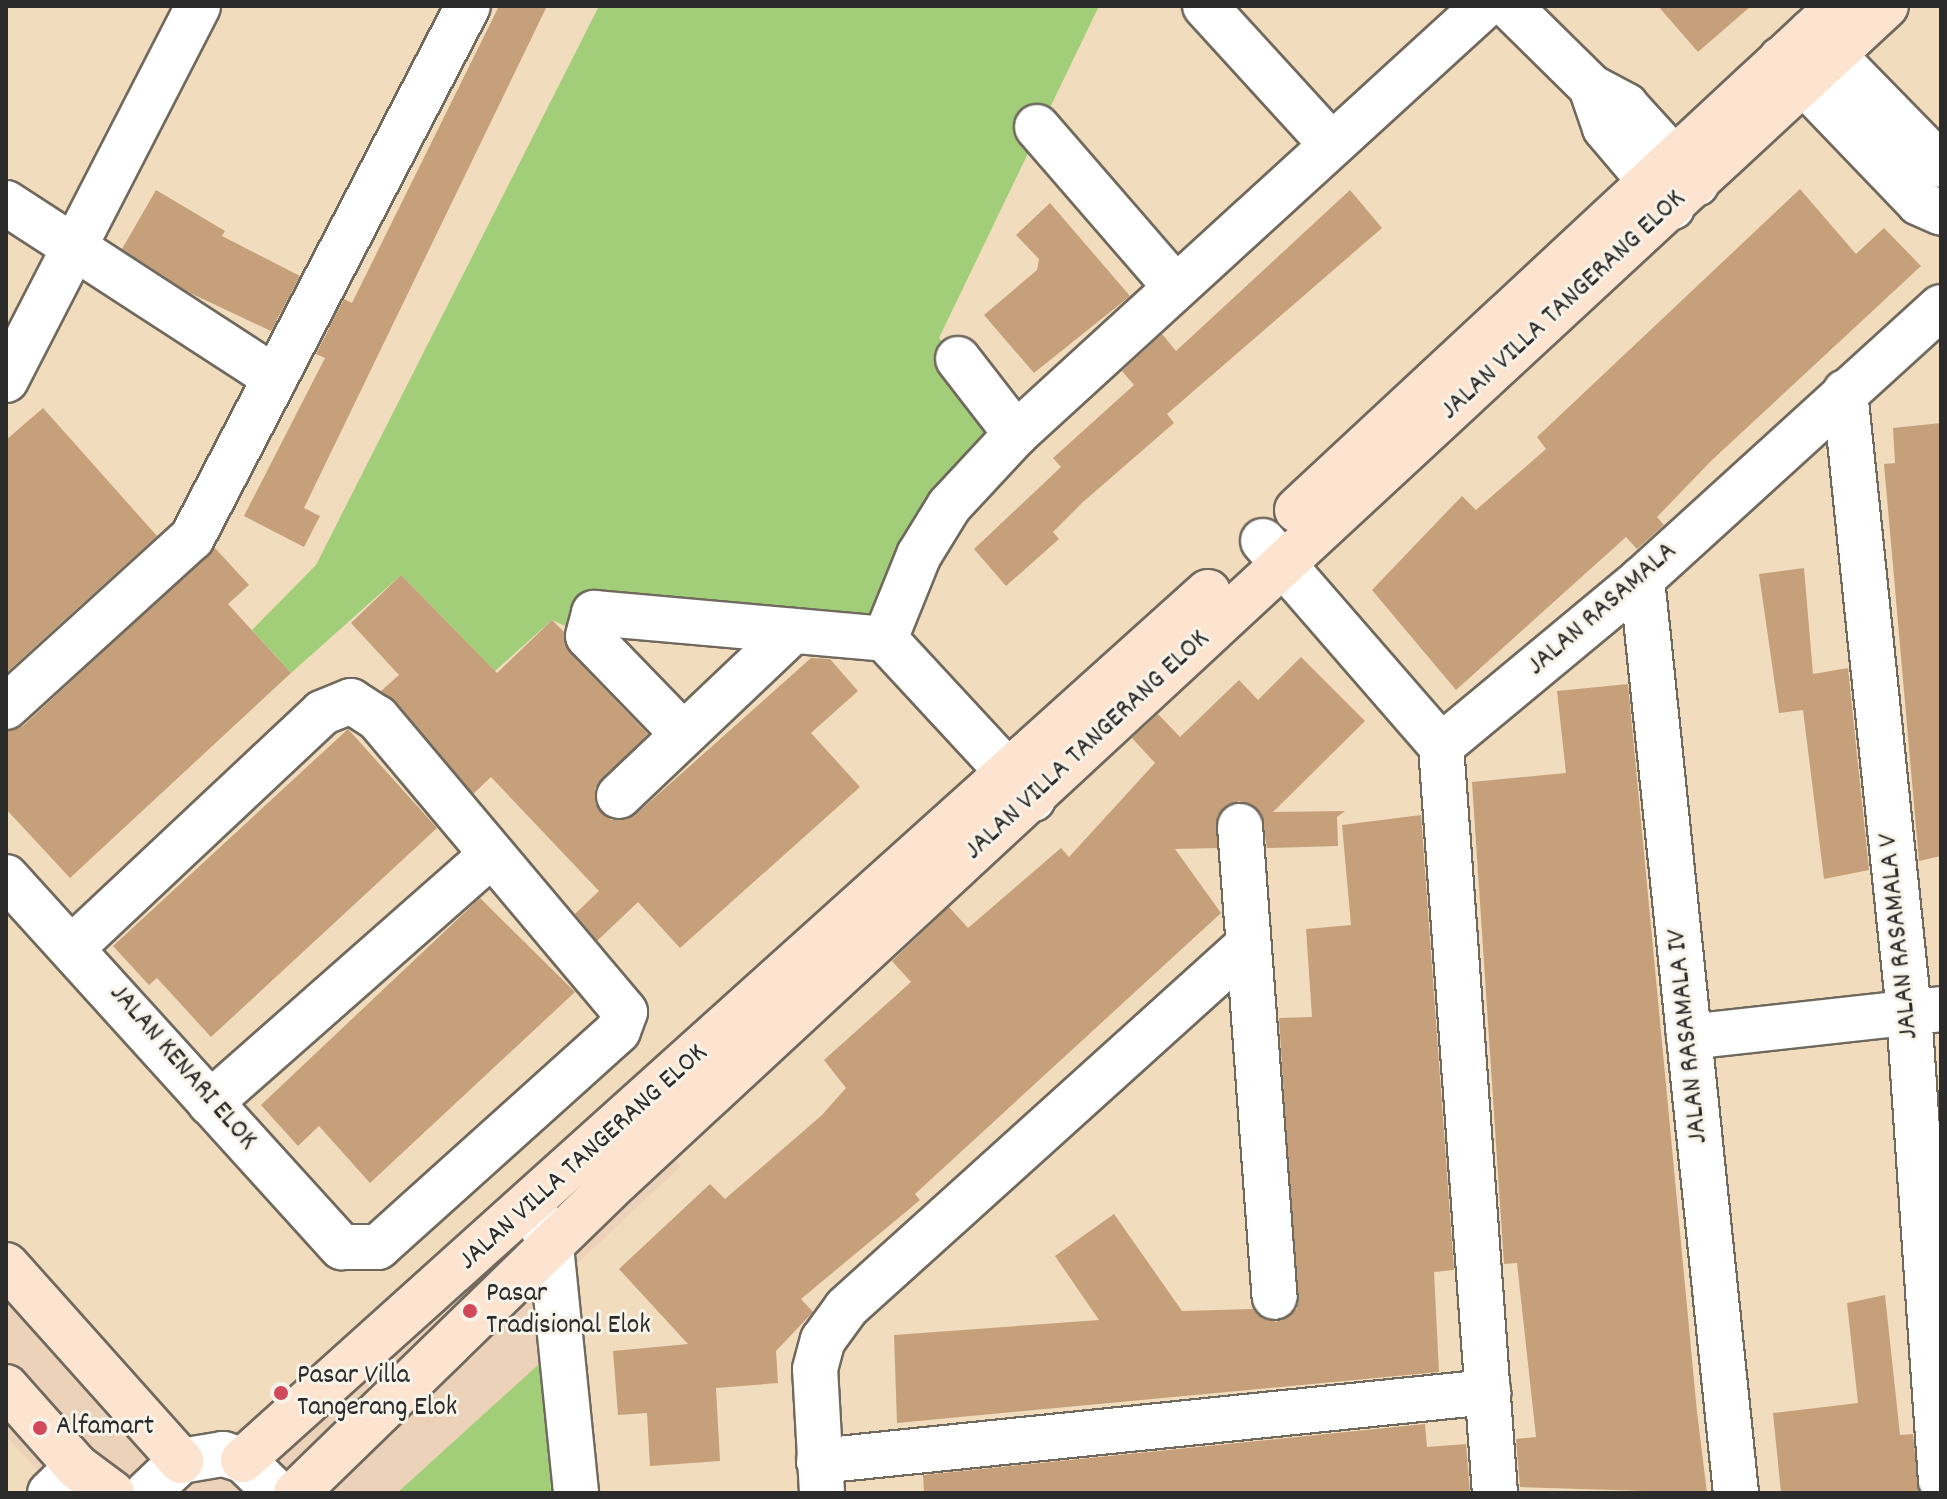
<!DOCTYPE html>
<html>
<head>
<meta charset="utf-8">
<style>
  body { margin:0 }
  #map { position:relative; width:1947px; height:1499px; overflow:hidden; background:#f1dcbd; font-family:Dekko,sans-serif }
  div>[style] { position:absolute }
  .built>* { inset:0; background:#edd2ba }
  .green>* { inset:0; background:#a2ce7a }
  .building>* { inset:0; background:#c6a07a }
  .roads { filter:drop-shadow(2px 0 #70695e) drop-shadow(-2px 0 #70695e) drop-shadow(0 2px #70695e) drop-shadow(0 -2px #70695e) }
  .street>* { height:44px; margin:-22px; padding:0 22px; transform-origin:22px; border-radius:22px; background:#fff }
  .secondary>* { height:44px; margin:-22px; padding:0 22px; transform-origin:22px; border-radius:22px; background:#fde4d1 }
  .dots>* { width:22px; height:22px; translate:-50% -50%; box-sizing:border-box; border:4px solid #f7f3e8; border-radius:50% }
  span { translate:-50% -50%; white-space:nowrap; text-align:center; line-height:1.15; -webkit-text-stroke:6px #f7f3e8; paint-order:stroke }
  .street-label { font-size:28px; color:#2b2b2b }
  .poi-label { font-size:28px; color:#2b2b2b }
  .left { translate:0 -50%; text-align:left }
  .frame { position:absolute; inset:0; border:8px solid #2b2b2b; pointer-events:none }
</style>
</head>
<body>
<div id="map">
  <div class="built">
    <i style="clip-path:polygon(615px 1098px,681px 1166px,561px 1279px,561px 1344px,397px 1493px,59px 1493px,6px 1437px,6px 1241px,188px 1438px,230px 1432px,270px 1413px)"></i>
  </div>
  <div class="green">
    <i style="clip-path:polygon(599px 6px,1099px 6px,939px 338px,1016px 434px,885px 639px,588px 636px,552px 620px,495px 671px,401px 575px,291px 673px,252px 630px,316px 565px)"></i>
    <i style="clip-path:polygon(561px 1344px,576px 1493px,397px 1493px)"></i>
  </div>
  <div class="building">
    <i style="clip-path:polygon(499px 6px,547px 6px,304px 508px,320px 516px,304px 547px,244px 516px,325px 358px,316px 354px,344px 299px,352px 303px)"></i>
    <i style="clip-path:polygon(1658px 6px,1751px 6px,1698px 52px)"></i>
    <i style="clip-path:polygon(1800px 189px,1856px 254px,1884px 228px,1921px 266px,1711px 461px,1657px 517px,1664px 525px,1637px 549px,1626px 537px,1456px 690px,1372px 590px,1462px 496px,1476px 510px,1546px 449px,1537px 437px)"></i>
    <i style="clip-path:polygon(156px 190px,225px 231px,222px 236px,300px 276px,271px 331px,188px 292px,122px 249px)"></i>
    <i style="clip-path:polygon(1350px 190px,1382px 228px,1167px 414px,1174px 423px,1083px 502px,1053px 532px,1059px 539px,1006px 586px,974px 549px,1061px 467px,1053px 458px,1134px 385px,1122px 371px,1162px 334px,1176px 351px)"></i>
    <i style="clip-path:polygon(1050px 203px,1130px 296px,1034px 373px,984px 315px,1037px 270px,1039px 259px,1016px 235px)"></i>
    <i style="clip-path:polygon(43px 408px,157px 536px,6px 673px,6px 440px)"></i>
    <i style="clip-path:polygon(1941px 423px,1941px 856px,1919px 861px,1884px 464px,1895px 463px,1893px 428px)"></i>
    <i style="clip-path:polygon(215px 548px,249px 585px,228px 604px,291px 673px,70px 878px,6px 809px,6px 731px,23px 726px)"></i>
    <i style="clip-path:polygon(1804px 568px,1813px 674px,1848px 668px,1869px 870px,1824px 879px,1803px 710px,1779px 713px,1759px 574px)"></i>
    <i style="clip-path:polygon(401px 575px,497px 673px,552px 620px,564px 632px,570px 653px,648px 734px,595px 788px,595px 803px,611px 820px,636px 814px,811px 658px,830px 659px,858px 691px,811px 733px,860px 787px,680px 948px,638px 902px,597px 941px,575px 914px,599px 891px,491px 777px,473px 794px,381px 691px,399px 675px,351px 623px)"></i>
    <i style="clip-path:polygon(1301px 657px,1365px 721px,1273px 812px,1345px 811px,1337px 817px,1338px 846px,1267px 848px,1261px 813px,1239px 801px,1217px 816px,1217px 848px,1175px 849px,1221px 913px,915px 1194px,920px 1200px,801px 1299px,813px 1312px,776px 1351px,778px 1383px,716px 1388px,720px 1461px,650px 1466px,647px 1413px,618px 1415px,613px 1351px,688px 1344px,619px 1269px,710px 1184px,725px 1199px,822px 1115px,846px 1088px,824px 1060px,911px 982px,892px 961px,949px 907px,968px 928px,1061px 848px,1069px 857px,1155px 763px,1132px 738px,1158px 714px,1180px 737px,1239px 680px,1258px 700px)"></i>
    <i style="clip-path:polygon(1628px 684px,1697px 1412px,1707px 1493px,1520px 1487px,1516px 1439px,1536px 1437px,1517px 1263px,1504px 1264px,1472px 782px,1566px 773px,1557px 691px)"></i>
    <i style="clip-path:polygon(348px 729px,437px 828px,211px 1037px,157px 978px,149px 985px,113px 946px)"></i>
    <i style="clip-path:polygon(1421px 815px,1454px 1270px,1434px 1272px,1439px 1372px,897px 1423px,894px 1335px,1099px 1320px,1055px 1256px,1114px 1214px,1182px 1311px,1253px 1309px,1276px 1322px,1297px 1309px,1279px 1018px,1312px 1017px,1306px 929px,1351px 925px,1342px 825px)"></i>
    <i style="clip-path:polygon(480px 898px,575px 992px,370px 1183px,319px 1126px,298px 1146px,261px 1105px)"></i>
    <i style="clip-path:polygon(1885px 1295px,1900px 1435px,1913px 1434px,1919px 1493px,1781px 1493px,1773px 1413px,1858px 1403px,1847px 1303px)"></i>
    <i style="clip-path:polygon(1425px 1424px,1427px 1447px,1466px 1444px,1470px 1493px,924px 1493px,923px 1475px)"></i>
  </div>
  <div class="roads">
    <div class="street">
      <i style="left:1205px;top:6px;width:184px;rotate:47.6deg"></i>
      <i style="left:1509px;top:6px;width:115px;rotate:44.6deg"></i>
      <i style="left:1591px;top:87px;width:40px;rotate:28deg"></i>
      <i style="left:1626px;top:106px;width:105px;rotate:47.7deg"></i>
      <i style="left:1811px;top:32px;width:186px;rotate:45.7deg"></i>
      <i style="left:1781px;top:59px;width:199px;rotate:46.2deg"></i>
      <i style="left:1919px;top:203px;width:24px;rotate:24deg"></i>
      <i style="left:1591px;top:87px;width:43px;rotate:71.1deg"></i>
      <i style="left:1605px;top:128px;width:104px;rotate:49.7deg"></i>
      <i style="left:1037px;top:127px;width:209px;rotate:49.1deg"></i>
      <i style="left:6px;top:203px;width:321px;rotate:33deg"></i>
      <i style="left:958px;top:359px;width:95px;rotate:52.3deg"></i>
      <i style="left:6px;top:380px;width:420px;rotate:-62.8deg"></i>
      <i style="left:1845px;top:392px;width:623px;rotate:84.11deg"></i>
      <i style="left:1909px;top:1012px;width:470px;rotate:86.1deg"></i>
      <i style="left:1263px;top:541px;width:271px;rotate:49deg"></i>
      <i style="left:1642px;top:579px;width:919px;rotate:84.13deg"></i>
      <i style="left:6px;top:707px;width:251px;rotate:-42.3deg"></i>
      <i style="left:192px;top:538px;width:599px;rotate:-62.58deg"></i>
      <i style="left:683px;top:734px;width:136px;rotate:-134.1deg"></i>
      <i style="left:588px;top:636px;width:24px;rotate:-75deg"></i>
      <i style="left:594px;top:613px;width:292px;rotate:5.1deg"></i>
      <i style="left:1441px;top:746px;width:749px;rotate:85.87deg"></i>
      <i style="left:1441px;top:746px;width:261px;rotate:-39.7deg"></i>
      <i style="left:1642px;top:579px;width:404px;rotate:-42.3deg"></i>
      <i style="left:619px;top:796px;width:240px;rotate:-43.5deg"></i>
      <i style="left:1033px;top:799px;width:218px;rotate:-132.8deg"></i>
      <i style="left:885px;top:639px;width:91px;rotate:-68deg"></i>
      <i style="left:919px;top:555px;width:57px;rotate:-58.5deg"></i>
      <i style="left:949px;top:506px;width:98px;rotate:-47.1deg"></i>
      <i style="left:1016px;top:434px;width:634px;rotate:-42.44deg"></i>
      <i style="left:1240px;top:826px;width:472px;rotate:85.8deg"></i>
      <i style="left:6px;top:877px;width:500px;rotate:47.8deg"></i>
      <i style="left:342px;top:1247px;width:36px"></i>
      <i style="left:378px;top:1247px;width:323px;rotate:-42deg"></i>
      <i style="left:618px;top:1031px;width:20px;rotate:-70deg"></i>
      <i style="left:625px;top:1012px;width:385px;rotate:-130.1deg"></i>
      <i style="left:377px;top:718px;width:31px;rotate:-147deg"></i>
      <i style="left:351px;top:701px;width:31px;rotate:158deg"></i>
      <i style="left:322px;top:713px;width:339px;rotate:136.8deg"></i>
      <i style="left:1689px;top:1037px;width:254px;rotate:-6.3deg"></i>
      <i style="left:210px;top:1103px;width:373px;rotate:-41.4deg"></i>
      <i style="left:532px;top:1206px;width:44px;rotate:64.6deg"></i>
      <i style="left:551px;top:1246px;width:248px;rotate:84.2deg"></i>
      <i style="left:819px;top:1461px;width:673px;rotate:-5.89deg"></i>
      <i style="left:50px;top:1493px;width:37px;rotate:-44deg"></i>
      <i style="left:147px;top:1493px;width:47px;rotate:-43.3deg"></i>
      <i style="left:181px;top:1461px;width:43px;rotate:-9.5deg"></i>
      <i style="left:223px;top:1454px;width:21px;rotate:17deg"></i>
      <i style="left:243px;top:1460px;width:47px;rotate:44.1deg"></i>
      <i style="left:822px;top:1493px;width:124px;rotate:-93.2deg"></i>
      <i style="left:815px;top:1369px;width:30px;rotate:-75deg"></i>
      <i style="left:823px;top:1340px;width:39px;rotate:-54deg"></i>
      <i style="left:846px;top:1308px;width:542px;rotate:-42.08deg"></i>
    </div>
    <div class="secondary">
      <i style="left:1297px;top:510px;width:740px;rotate:-42.92deg"></i>
      <i style="left:6px;top:1265px;width:263px;rotate:48.2deg"></i>
      <i style="left:6px;top:1387px;width:107px;rotate:48.4deg"></i>
      <i style="left:77px;top:1467px;width:44px;rotate:36.6deg"></i>
      <i style="left:243px;top:1460px;width:1298px;rotate:-41.97deg"></i>
      <i style="left:296px;top:1493px;width:449px;rotate:-44.2deg"></i>
      <i style="left:618px;top:1180px;width:1728px;rotate:-42.8deg"></i>
    </div>
  </div>
  <div class="dots">
    <i style="left:470px;top:1311px;background:#d1495b"></i>
    <i style="left:281px;top:1393px;background:#d1495b"></i>
    <i style="left:40px;top:1428px;background:#d1495b"></i>
  </div>
  <div class="street-label">
    <span style="left:1564px;top:306px;rotate:-43deg">JALAN VILLA TANGERANG ELOK</span>
    <span style="left:1603px;top:610px;rotate:-41deg">JALAN RASAMALA</span>
    <span style="left:1088px;top:746px;rotate:-43deg">JALAN VILLA TANGERANG ELOK</span>
    <span style="left:1900px;top:936px;rotate:-96deg">JALAN RASAMALA V</span>
    <span style="left:1689px;top:1036px;rotate:-96deg">JALAN RASAMALA IV</span>
    <span style="left:182px;top:1068px;rotate:49deg">JALAN KENARI ELOK</span>
    <span style="left:584px;top:1158px;rotate:-42deg">JALAN VILLA TANGERANG ELOK</span>
  </div>
  <div class="poi-label">
    <span class="left" style="left:486px;top:1311px">Pasar<br>Tradisional Elok</span>
    <span class="left" style="left:297px;top:1393px">Pasar Villa<br>Tangerang Elok</span>
    <span class="left" style="left:56px;top:1428px">Alfamart</span>
  </div>
  <div class="frame"></div>
</div>
</body>
</html>
